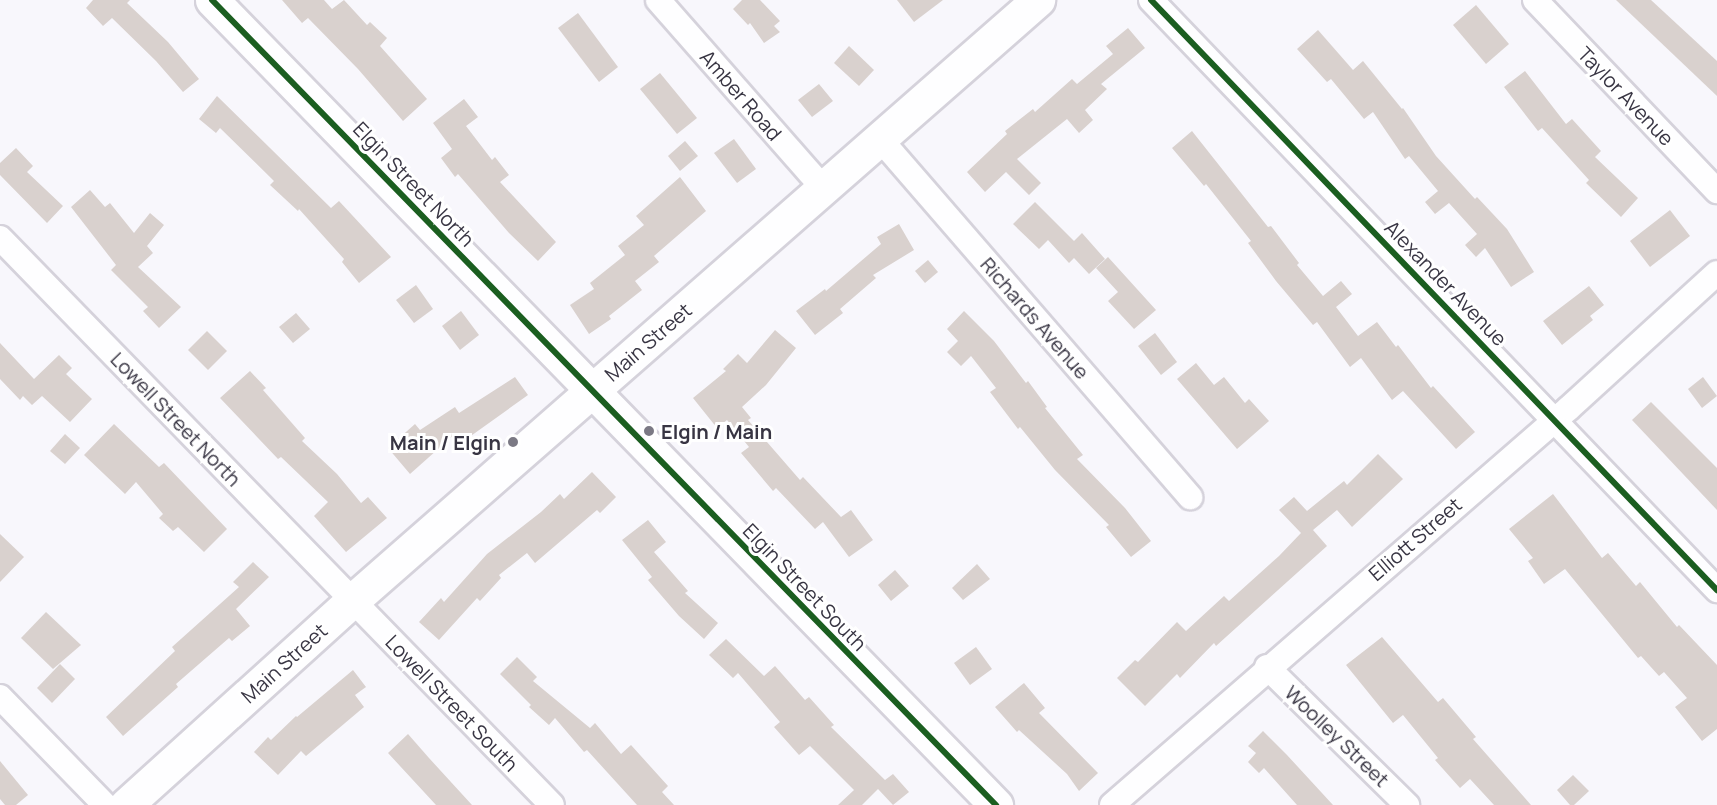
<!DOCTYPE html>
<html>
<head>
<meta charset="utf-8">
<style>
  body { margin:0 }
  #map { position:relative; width:1717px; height:805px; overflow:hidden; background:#f8f7fc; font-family:Manrope,sans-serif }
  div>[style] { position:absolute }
  .building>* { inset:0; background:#d9d1ce }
  .roads { filter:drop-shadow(2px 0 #d5d2db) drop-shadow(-2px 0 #d5d2db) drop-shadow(0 2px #d5d2db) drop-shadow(0 -2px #d5d2db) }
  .street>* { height:24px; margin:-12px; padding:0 12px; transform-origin:12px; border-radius:12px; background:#fefeff }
  .secondary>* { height:33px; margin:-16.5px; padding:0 16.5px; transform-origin:16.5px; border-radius:16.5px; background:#fefeff }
  .cycleway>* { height:6px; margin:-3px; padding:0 3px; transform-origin:3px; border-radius:3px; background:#1b5e20 }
  .dots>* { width:16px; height:16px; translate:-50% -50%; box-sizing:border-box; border:3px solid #fff; border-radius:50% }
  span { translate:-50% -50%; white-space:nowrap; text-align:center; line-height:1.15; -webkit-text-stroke:6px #fff; paint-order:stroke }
  .street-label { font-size:20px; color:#383543 }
  .poi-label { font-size:20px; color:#383543; font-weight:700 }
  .left { translate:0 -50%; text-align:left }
  .right { translate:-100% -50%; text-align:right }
</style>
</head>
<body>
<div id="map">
  <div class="building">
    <i style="clip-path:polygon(93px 0,130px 0,127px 3px,168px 42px,199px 79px,183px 92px,156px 61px,112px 18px,103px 26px,86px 8px)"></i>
    <i style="clip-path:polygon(282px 0,324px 0,332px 9px,344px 0,367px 25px,370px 22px,387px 38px,380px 46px,427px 99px,403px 121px,358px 69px,308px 18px,302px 23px)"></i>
    <i style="clip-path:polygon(742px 0,760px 0,780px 21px,774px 26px,780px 32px,764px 43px,750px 23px,748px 25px,733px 9px)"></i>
    <i style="clip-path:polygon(897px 0,943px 0,914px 22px)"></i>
    <i style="clip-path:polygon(1616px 0,1651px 0,1717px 61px,1717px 96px)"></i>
    <i style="clip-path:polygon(1476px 5px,1509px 44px,1486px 64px,1453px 25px)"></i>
    <i style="clip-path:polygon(578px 13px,618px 67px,599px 82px,558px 28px)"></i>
    <i style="clip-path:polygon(1128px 28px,1145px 48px,1101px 84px,1107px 89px,1085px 110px,1093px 120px,1079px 133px,1067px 119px,1017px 159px,1041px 183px,1029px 195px,1006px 172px,985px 192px,967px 172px,1007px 134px,1005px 131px,1033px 109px,1035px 112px,1072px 79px,1077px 84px,1113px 54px,1106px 46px)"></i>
    <i style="clip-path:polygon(1318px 30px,1353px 70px,1363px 61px,1402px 109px,1403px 108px,1436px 156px,1475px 199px,1477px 197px,1507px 229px,1534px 272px,1511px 287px,1485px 248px,1476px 257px,1465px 245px,1477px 234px,1449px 203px,1435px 214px,1425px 202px,1438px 191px,1409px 156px,1405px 159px,1373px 112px,1364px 119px,1331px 79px,1327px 82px,1297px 49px)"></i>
    <i style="clip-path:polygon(849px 46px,874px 70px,859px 86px,834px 63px)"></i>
    <i style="clip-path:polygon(1525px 71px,1566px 124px,1572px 119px,1601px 151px,1595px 157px,1638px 198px,1621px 217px,1586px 183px,1589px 180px,1542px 128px,1538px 131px,1504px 87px)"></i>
    <i style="clip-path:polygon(660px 73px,697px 118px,677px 134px,640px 89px)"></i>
    <i style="clip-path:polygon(819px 84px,833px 101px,812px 117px,798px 100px)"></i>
    <i style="clip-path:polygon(217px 96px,331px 208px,339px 201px,391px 257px,359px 283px,342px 262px,344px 259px,299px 209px,298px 211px,270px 185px,274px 181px,220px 128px,216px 133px,199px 119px)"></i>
    <i style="clip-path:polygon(464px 99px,478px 117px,466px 126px,492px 160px,495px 157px,509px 175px,500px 182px,556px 242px,538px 261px,509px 233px,458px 174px,455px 177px,441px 158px,452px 149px,433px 123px)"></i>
    <i style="clip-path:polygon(1192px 131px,1268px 227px,1271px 226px,1299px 263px,1297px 265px,1323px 296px,1341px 281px,1352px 294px,1336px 307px,1358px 336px,1377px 322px,1396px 347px,1398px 345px,1431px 388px,1433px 386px,1475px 432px,1456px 449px,1403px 391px,1392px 400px,1361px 358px,1350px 367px,1317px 322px,1313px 325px,1276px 281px,1248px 243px,1251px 241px,1206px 184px,1204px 186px,1172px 148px)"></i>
    <i style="clip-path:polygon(734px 139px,756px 169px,737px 183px,714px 153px)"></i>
    <i style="clip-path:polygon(685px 141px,698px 156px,680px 171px,668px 156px)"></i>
    <i style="clip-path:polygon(16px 148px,33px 166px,27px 172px,63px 206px,47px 223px,0 175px,0 163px)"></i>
    <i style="clip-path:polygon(680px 177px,706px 211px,654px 256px,659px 262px,635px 281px,642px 290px,609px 316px,611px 319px,589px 334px,570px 305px,594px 289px,590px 283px,625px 255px,618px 246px,644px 225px,636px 216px)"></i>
    <i style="clip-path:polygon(90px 190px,105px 207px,110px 203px,134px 233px,150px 213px,164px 225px,147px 246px,153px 253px,138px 267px,181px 307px,159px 328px,143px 311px,148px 307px,111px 270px,116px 265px,71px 207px)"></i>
    <i style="clip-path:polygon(1035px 202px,1074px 241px,1082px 233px,1105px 259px,1089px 274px,1074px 258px,1069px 263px,1048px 240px,1039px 249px,1013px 224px)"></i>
    <i style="clip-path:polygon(1670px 210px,1690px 236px,1650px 267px,1630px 241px)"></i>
    <i style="clip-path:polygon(899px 224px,914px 250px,873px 275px,876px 278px,840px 309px,843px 313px,815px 335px,796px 311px,825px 289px,826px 291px,881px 244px,877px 237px)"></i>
    <i style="clip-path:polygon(1108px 257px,1156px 310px,1134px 329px,1108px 301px,1118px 292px,1096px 268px)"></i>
    <i style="clip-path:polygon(928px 260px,938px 272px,925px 283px,915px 271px)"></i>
    <i style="clip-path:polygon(416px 285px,433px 309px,414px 323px,396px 300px)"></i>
    <i style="clip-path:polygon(1589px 286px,1604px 305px,1590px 316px,1593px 320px,1562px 345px,1543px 321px)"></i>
    <i style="clip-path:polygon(461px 311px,479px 335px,460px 350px,442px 326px)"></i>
    <i style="clip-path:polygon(964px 311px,994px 341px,1026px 383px,1028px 381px,1047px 407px,1045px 408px,1083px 455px,1077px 459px,1125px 508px,1151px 541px,1131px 557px,1106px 527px,1109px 525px,1055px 470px,1020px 427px,1018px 429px,990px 392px,996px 388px,971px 356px,961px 366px,947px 352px,958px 341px,947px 329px)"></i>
    <i style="clip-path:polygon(296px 313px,310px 329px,293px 343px,279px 327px)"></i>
    <i style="clip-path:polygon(775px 330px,796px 348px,766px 385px,742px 407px,751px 418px,748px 420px,800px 480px,803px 477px,841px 517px,851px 510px,873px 540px,849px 557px,823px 522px,815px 529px,776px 488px,773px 491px,741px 453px,749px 447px,727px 420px,717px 428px,693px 398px,726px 371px,723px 369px,738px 354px,747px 363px)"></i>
    <i style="clip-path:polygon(207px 331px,227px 351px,208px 370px,188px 350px)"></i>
    <i style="clip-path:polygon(1155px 333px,1177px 362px,1161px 375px,1138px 346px)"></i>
    <i style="clip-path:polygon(0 343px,34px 379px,59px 355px,72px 368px,66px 374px,92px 399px,70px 422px,42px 396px,32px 405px,23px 396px,20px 400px,0 379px)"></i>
    <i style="clip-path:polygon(1196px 363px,1214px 385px,1224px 377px,1245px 403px,1249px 399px,1269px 421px,1237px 449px,1177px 379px)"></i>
    <i style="clip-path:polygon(250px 371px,266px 388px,263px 390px,305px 438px,302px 441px,337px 474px,361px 503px,368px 497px,387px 518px,346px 552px,314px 516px,328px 502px,281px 457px,278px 459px,220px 398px)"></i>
    <i style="clip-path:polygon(515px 377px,528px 395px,461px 443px,455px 434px,410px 474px,388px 448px,415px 424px,420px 430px,455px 407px,459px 413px)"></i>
    <i style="clip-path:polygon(1703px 377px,1717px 396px,1702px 408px,1688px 389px)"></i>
    <i style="clip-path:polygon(1651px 402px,1717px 468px,1717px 510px,1632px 420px)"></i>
    <i style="clip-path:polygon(114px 424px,159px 467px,164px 463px,227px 529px,204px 552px,178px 527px,173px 531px,159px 518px,163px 514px,136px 482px,125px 494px,84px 455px)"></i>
    <i style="clip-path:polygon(65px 434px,80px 448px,65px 464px,50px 451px)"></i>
    <i style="clip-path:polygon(1378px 454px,1403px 479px,1352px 527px,1337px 510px,1313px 530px,1327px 546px,1216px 646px,1214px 643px,1180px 678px,1177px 674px,1145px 706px,1117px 678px,1135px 660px,1138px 662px,1177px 622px,1186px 631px,1224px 596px,1229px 601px,1279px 556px,1301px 533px,1279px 510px,1294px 497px,1307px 511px,1344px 481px,1347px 485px)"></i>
    <i style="clip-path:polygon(592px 472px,616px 497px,600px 513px,597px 510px,535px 563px,527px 553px,499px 575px,501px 578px,480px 601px,477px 598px,439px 640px,419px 622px,441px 598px,444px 602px,487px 554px,541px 512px,560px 494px,564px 499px)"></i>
    <i style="clip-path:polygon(1553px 494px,1602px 558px,1608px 553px,1636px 586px,1640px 582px,1677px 627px,1679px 625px,1717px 665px,1717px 729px,1702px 741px,1675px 707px,1687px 698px,1664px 672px,1659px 676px,1641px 656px,1638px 658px,1565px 569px,1544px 584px,1528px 561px,1533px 558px,1509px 529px)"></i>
    <i style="clip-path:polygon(648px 520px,666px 542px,654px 552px,688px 591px,685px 593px,718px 623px,704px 639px,679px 616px,648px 580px,652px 577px,622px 540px)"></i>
    <i style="clip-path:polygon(0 534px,24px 557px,0 582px)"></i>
    <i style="clip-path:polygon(253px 562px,269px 577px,236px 609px,250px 626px,232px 641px,229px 638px,176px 684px,178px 687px,123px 736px,106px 717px,175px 651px,172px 647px,239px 587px,233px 582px)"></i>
    <i style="clip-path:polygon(977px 564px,990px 579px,963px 600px,952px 588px)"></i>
    <i style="clip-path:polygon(895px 570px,909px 586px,891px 601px,878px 585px)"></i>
    <i style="clip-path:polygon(46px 612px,81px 645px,53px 669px,21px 638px)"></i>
    <i style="clip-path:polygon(1382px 637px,1438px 702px,1443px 698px,1476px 737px,1473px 739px,1531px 805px,1494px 805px,1470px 779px,1460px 788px,1435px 760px,1438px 758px,1403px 715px,1393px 723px,1346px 665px)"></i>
    <i style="clip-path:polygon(726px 639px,764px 676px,775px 666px,805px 700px,809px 697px,834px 725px,831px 727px,885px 780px,893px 774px,909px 792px,893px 805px,878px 789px,862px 805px,838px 805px,854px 790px,810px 746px,799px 755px,774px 727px,780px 722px,738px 673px,733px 678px,709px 655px)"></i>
    <i style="clip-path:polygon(976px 647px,992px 669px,970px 685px,954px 663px)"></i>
    <i style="clip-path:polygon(517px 657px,537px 677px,533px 681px,590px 728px,595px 723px,621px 754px,631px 745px,668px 786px,662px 792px,674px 805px,637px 805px,587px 750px,584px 752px,555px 718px,549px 725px,529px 707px,531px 705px,500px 674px)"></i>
    <i style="clip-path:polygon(60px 664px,75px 679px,52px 703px,37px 688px)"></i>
    <i style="clip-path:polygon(353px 670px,366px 687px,355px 695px,364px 707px,306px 756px,301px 751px,278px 775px,254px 752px,268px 737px,271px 740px,296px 716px,297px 717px)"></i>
    <i style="clip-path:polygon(1024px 683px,1045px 708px,1039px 713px,1098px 773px,1079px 791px,1067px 774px,1019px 730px,1017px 732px,995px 707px)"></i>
    <i style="clip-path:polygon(1263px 731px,1287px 755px,1333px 805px,1297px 805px,1264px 768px,1259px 773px,1248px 762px,1256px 753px,1248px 746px)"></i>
    <i style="clip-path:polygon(408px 734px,429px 758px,472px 805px,436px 805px,388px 753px)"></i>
    <i style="clip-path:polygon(0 761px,28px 795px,16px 805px,5px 805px,0 799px)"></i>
    <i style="clip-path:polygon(1573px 775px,1589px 791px,1574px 805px,1570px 805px,1557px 790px)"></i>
  </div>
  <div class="roads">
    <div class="street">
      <i style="left:658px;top:0;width:252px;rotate:48.7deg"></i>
      <i style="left:1151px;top:0;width:818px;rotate:46.19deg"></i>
      <i style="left:1535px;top:0;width:264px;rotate:46.4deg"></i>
      <i style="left:880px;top:139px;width:474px;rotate:49.1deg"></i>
      <i style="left:0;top:238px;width:791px;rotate:45.77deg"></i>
      <i style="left:1267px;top:667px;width:197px;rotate:44.6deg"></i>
      <i style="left:0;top:697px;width:151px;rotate:45.8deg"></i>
      <i style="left:1112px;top:805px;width:605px;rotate:-40.98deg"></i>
      <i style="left:1569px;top:408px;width:200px;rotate:-42.4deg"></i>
    </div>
    <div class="secondary">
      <i style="left:212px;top:0;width:1124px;rotate:45.76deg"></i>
      <i style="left:126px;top:805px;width:306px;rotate:-42.1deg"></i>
      <i style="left:353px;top:600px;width:911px;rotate:-41.22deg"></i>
    </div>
  </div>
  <div class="cycleway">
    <i style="left:212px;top:0;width:1124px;rotate:45.76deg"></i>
    <i style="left:1151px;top:0;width:818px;rotate:46.19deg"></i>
  </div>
  <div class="dots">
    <i style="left:649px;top:431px;background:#7b7984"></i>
    <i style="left:513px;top:442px;background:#7b7984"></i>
  </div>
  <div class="street-label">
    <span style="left:741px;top:95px;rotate:49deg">Amber Road</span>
    <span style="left:1626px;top:96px;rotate:46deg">Taylor Avenue</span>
    <span style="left:414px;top:184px;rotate:46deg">Elgin Street North</span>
    <span style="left:1446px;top:283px;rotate:46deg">Alexander Avenue</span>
    <span style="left:1035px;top:318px;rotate:49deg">Richards Avenue</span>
    <span style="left:648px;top:342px;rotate:-41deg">Main Street</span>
    <span style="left:176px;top:419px;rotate:46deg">Lowell Street North</span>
    <span style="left:1415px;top:539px;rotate:-41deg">Elliott Street</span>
    <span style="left:805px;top:587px;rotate:46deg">Elgin Street South</span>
    <span style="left:284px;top:663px;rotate:-42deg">Main Street</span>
    <span style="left:452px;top:703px;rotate:46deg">Lowell Street South</span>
    <span style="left:1337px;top:736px;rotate:44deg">Woolley Street</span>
  </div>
  <div class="poi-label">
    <span class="left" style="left:661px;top:431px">Elgin / Main</span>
    <span class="right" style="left:501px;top:442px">Main / Elgin</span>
  </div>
</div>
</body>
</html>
